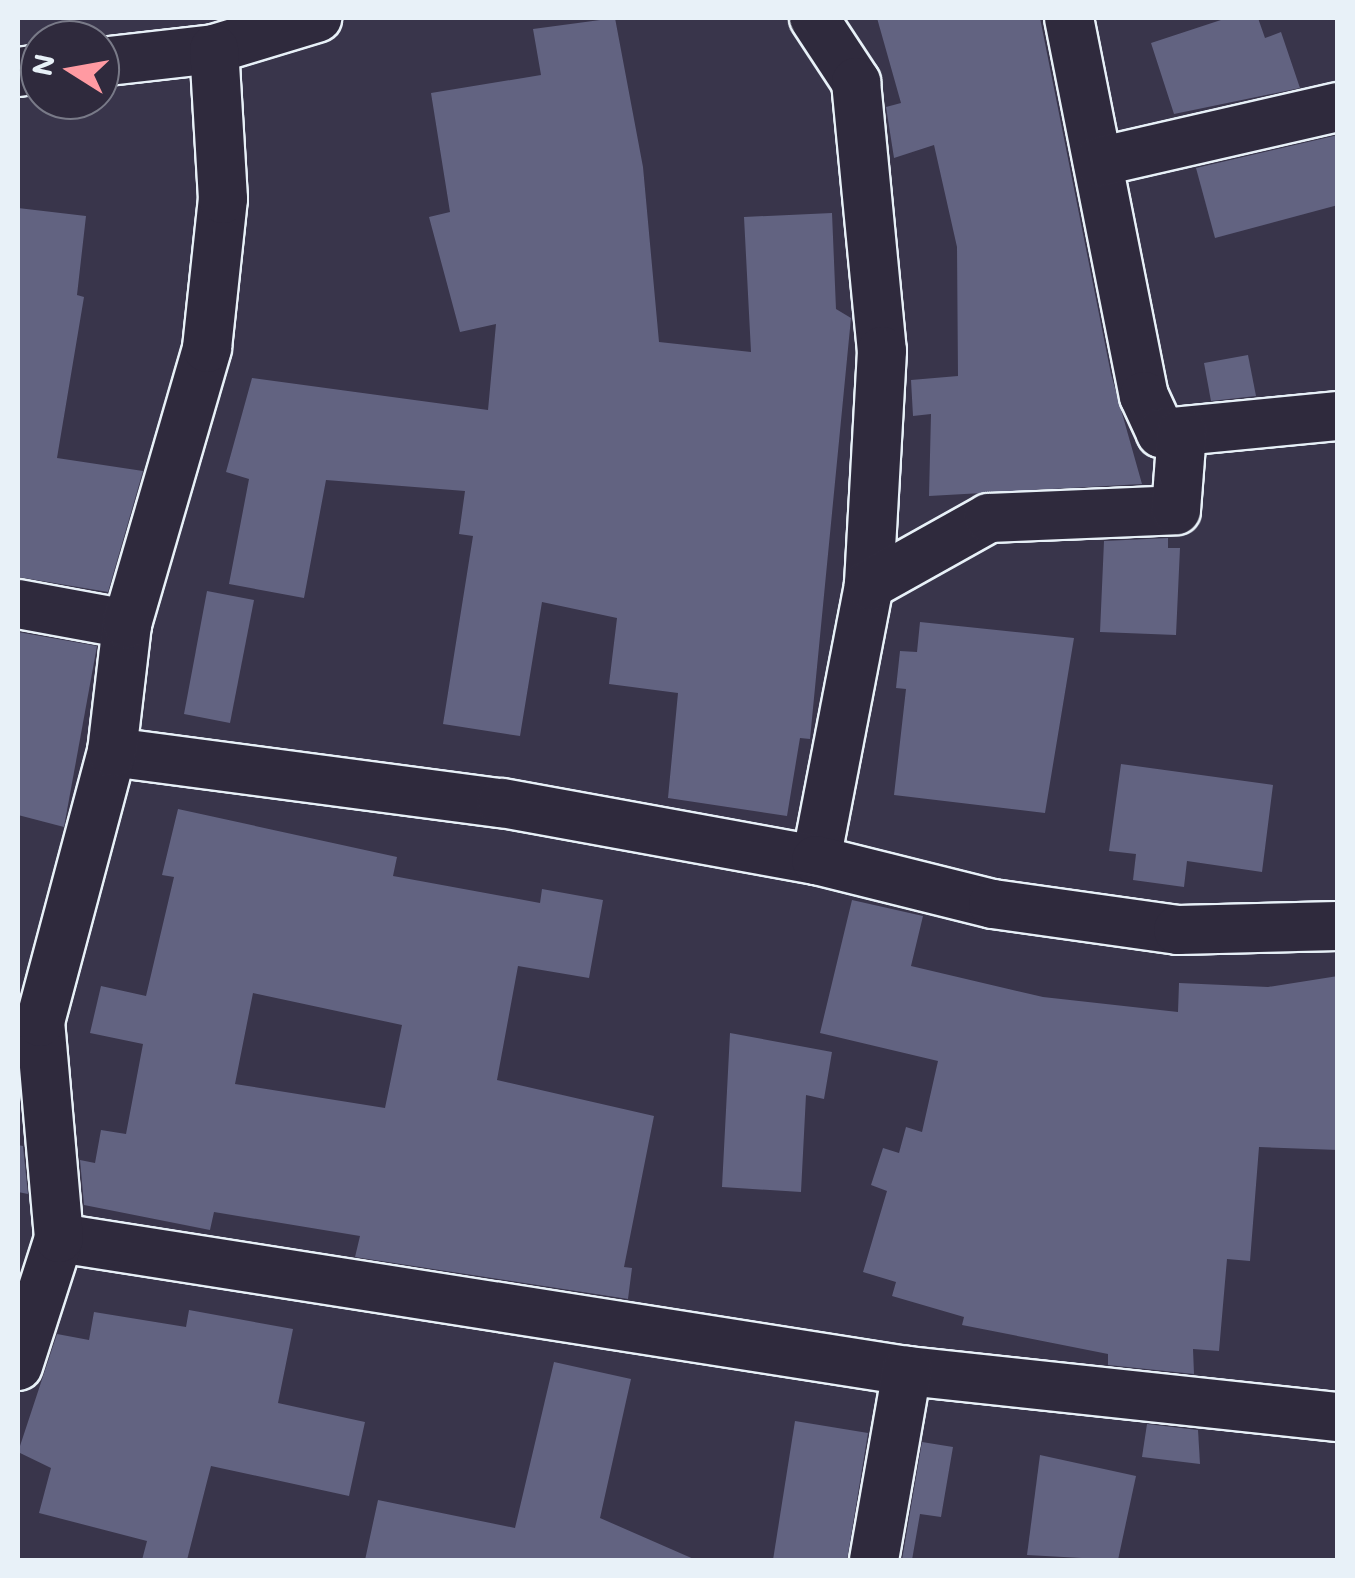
<!DOCTYPE html>
<html>
<head>
<meta charset="utf-8">
<style>
  body { margin:0 }
  #map { position:relative; width:1355px; height:1578px; overflow:hidden; background:#39354b; font-family:Mali,sans-serif }
  div>[style] { position:absolute }
  .building>* { inset:0; background:#626381 }
  .roads { filter:drop-shadow(2px 0 #e8f1f8) drop-shadow(-2px 0 #e8f1f8) drop-shadow(0 2px #e8f1f8) drop-shadow(0 -2px #e8f1f8) }
  .minor>* { height:48px; margin:-24px; padding:0 24px; transform-origin:24px; border-radius:24px; background:#2f2a3d }
  span { translate:-50% -50%; white-space:nowrap; text-align:center; line-height:1.15; -webkit-text-stroke:9px #2f2a3d; paint-order:stroke }
  .frame { position:absolute; inset:0; border:20px solid #e8f1f8; pointer-events:none }
  .north { position:absolute; left:20px; top:20px; width:100px; height:100px; box-sizing:border-box; background:#2f2a3d; border:2px solid #797a88; border-radius:50%; rotate:281deg; font-size:28px; font-weight:700; line-height:40px; text-align:center; color:#e8f1f8 }
  .north::after { content:''; display:block; margin:auto; width:35px; height:45px; background:#ff9aa2; clip-path:polygon(50% 0,100% 100%,50% 72%,0 100%) }
</style>
</head>
<body>
<div id="map">
  <div class="building">
    <i style="clip-path:polygon(615px 18px,643px 167px,659px 342px,751px 352px,744px 217px,832px 213px,836px 309px,851px 318px,810px 739px,800px 738px,787px 816px,668px 798px,678px 693px,609px 684px,617px 618px,542px 602px,520px 736px,443px 724px,473px 536px,459px 534px,465px 491px,326px 480px,304px 598px,229px 584px,249px 479px,226px 472px,252px 378px,488px 410px,496px 324px,460px 332px,429px 217px,450px 212px,431px 93px,541px 75px,533px 29px)"></i>
    <i style="clip-path:polygon(877px 18px,1040px 18px,1111px 374px,1142px 484px,929px 496px,931px 414px,913px 416px,911px 380px,958px 376px,957px 247px,934px 145px,894px 158px,886px 107px,901px 103px)"></i>
    <i style="clip-path:polygon(1227px 18px,1258px 18px,1265px 38px,1281px 32px,1300px 88px,1174px 114px,1151px 43px)"></i>
    <i style="clip-path:polygon(1338px 135px,1338px 205px,1215px 238px,1196px 168px)"></i>
    <i style="clip-path:polygon(18px 208px,86px 216px,77px 295px,84px 297px,57px 458px,143px 471px,108px 592px,18px 577px)"></i>
    <i style="clip-path:polygon(1248px 355px,1256px 396px,1211px 401px,1204px 363px)"></i>
    <i style="clip-path:polygon(1168px 538px,1168px 548px,1180px 548px,1176px 635px,1100px 632px,1104px 541px)"></i>
    <i style="clip-path:polygon(207px 591px,254px 600px,230px 723px,184px 714px)"></i>
    <i style="clip-path:polygon(920px 622px,1074px 638px,1045px 813px,894px 795px,906px 689px,896px 688px,900px 651px,917px 652px)"></i>
    <i style="clip-path:polygon(18px 632px,97px 646px,64px 827px,18px 815px)"></i>
    <i style="clip-path:polygon(1121px 764px,1273px 785px,1262px 872px,1187px 861px,1184px 887px,1133px 880px,1136px 854px,1109px 851px)"></i>
    <i style="clip-path:polygon(evenodd,178px 809px,397px 857px,393px 876px,540px 903px,542px 889px,603px 900px,589px 978px,518px 966px,497px 1080px,654px 1116px,624px 1267px,632px 1268px,628px 1299px,355px 1257px,360px 1236px,214px 1212px,210px 1230px,84px 1205px,80px 1160px,95px 1163px,101px 1130px,126px 1134px,143px 1044px,90px 1033px,101px 986px,146px 996px,174px 877px,162px 875px,178px 809px,253px 993px,402px 1025px,385px 1108px,235px 1084px,253px 993px)"></i>
    <i style="clip-path:polygon(852px 900px,923px 916px,911px 966px,1043px 997px,1178px 1012px,1179px 983px,1268px 987px,1338px 976px,1338px 1150px,1259px 1147px,1250px 1261px,1227px 1259px,1219px 1351px,1193px 1349px,1194px 1374px,1108px 1365px,1108px 1354px,962px 1325px,964px 1317px,892px 1296px,896px 1282px,863px 1272px,887px 1191px,871px 1185px,883px 1148px,899px 1153px,906px 1127px,922px 1132px,938px 1061px,820px 1033px)"></i>
    <i style="clip-path:polygon(730px 1033px,832px 1052px,824px 1099px,806px 1095px,801px 1192px,722px 1187px)"></i>
    <i style="clip-path:polygon(18px 1145px,23px 1146px,28px 1194px,18px 1192px)"></i>
    <i style="clip-path:polygon(189px 1310px,293px 1329px,278px 1403px,365px 1422px,349px 1496px,211px 1466px,187px 1560px,142px 1560px,147px 1541px,39px 1513px,51px 1468px,18px 1452px,57px 1334px,89px 1340px,94px 1312px,186px 1327px)"></i>
    <i style="clip-path:polygon(554px 1362px,631px 1379px,600px 1518px,696px 1560px,365px 1560px,378px 1500px,515px 1528px)"></i>
    <i style="clip-path:polygon(795px 1421px,868px 1433px,847px 1560px,773px 1560px)"></i>
    <i style="clip-path:polygon(1147px 1424px,1198px 1430px,1200px 1464px,1142px 1457px)"></i>
    <i style="clip-path:polygon(922px 1442px,953px 1447px,941px 1517px,920px 1514px,912px 1560px,902px 1560px)"></i>
    <i style="clip-path:polygon(1040px 1455px,1136px 1476px,1118px 1560px,1027px 1555px)"></i>
  </div>
  <div class="roads">
    <div class="minor">
      <i style="left:814px;top:18px;width:77px;rotate:56.7deg"></i>
      <i style="left:856px;top:82px;width:270px;rotate:84.5deg"></i>
      <i style="left:882px;top:351px;width:234px;rotate:93.2deg"></i>
      <i style="left:869px;top:585px;width:280px;rotate:100.9deg"></i>
      <i style="left:1069px;top:18px;width:385px;rotate:78.8deg"></i>
      <i style="left:1144px;top:396px;width:41px;rotate:65.3deg"></i>
      <i style="left:1161px;top:433px;width:178px;rotate:-5.5deg"></i>
      <i style="left:100px;top:62px;width:115px;rotate:-6.5deg"></i>
      <i style="left:214px;top:49px;width:108px;rotate:-16.8deg"></i>
      <i style="left:18px;top:72px;width:22px;rotate:-8deg"></i>
      <i style="left:1098px;top:162px;width:246px;rotate:-12.9deg"></i>
      <i style="left:869px;top:585px;width:137px;rotate:-29.2deg"></i>
      <i style="left:989px;top:518px;width:187px;rotate:-2.4deg"></i>
      <i style="left:1176px;top:510px;width:78px;rotate:-85.6deg"></i>
      <i style="left:18px;top:604px;width:111px;rotate:10.4deg"></i>
      <i style="left:112px;top:752px;width:393px;rotate:7.5deg"></i>
      <i style="left:502px;top:803px;width:319px;rotate:10.3deg"></i>
      <i style="left:816px;top:860px;width:182px;rotate:14deg"></i>
      <i style="left:993px;top:904px;width:187px;rotate:8deg"></i>
      <i style="left:1178px;top:930px;width:160px;rotate:-1.4deg"></i>
      <i style="left:59px;top:1238px;width:858px;rotate:8.91deg"></i>
      <i style="left:907px;top:1371px;width:433px;rotate:6.1deg"></i>
      <i style="left:18px;top:1366px;width:134px;rotate:-72.2deg"></i>
      <i style="left:59px;top:1238px;width:217px;rotate:-95deg"></i>
      <i style="left:40px;top:1022px;width:279px;rotate:-75.1deg"></i>
      <i style="left:112px;top:752px;width:129px;rotate:-83.3deg"></i>
      <i style="left:127px;top:624px;width:287px;rotate:-73.8deg"></i>
      <i style="left:207px;top:348px;width:150px;rotate:-83.9deg"></i>
      <i style="left:223px;top:199px;width:150px;rotate:-93.4deg"></i>
      <i style="left:874px;top:1560px;width:192px;rotate:-80.1deg"></i>
    </div>
  </div>
  <div class="frame"></div>
  <div class="north">N</div>
</div>
</body>
</html>
